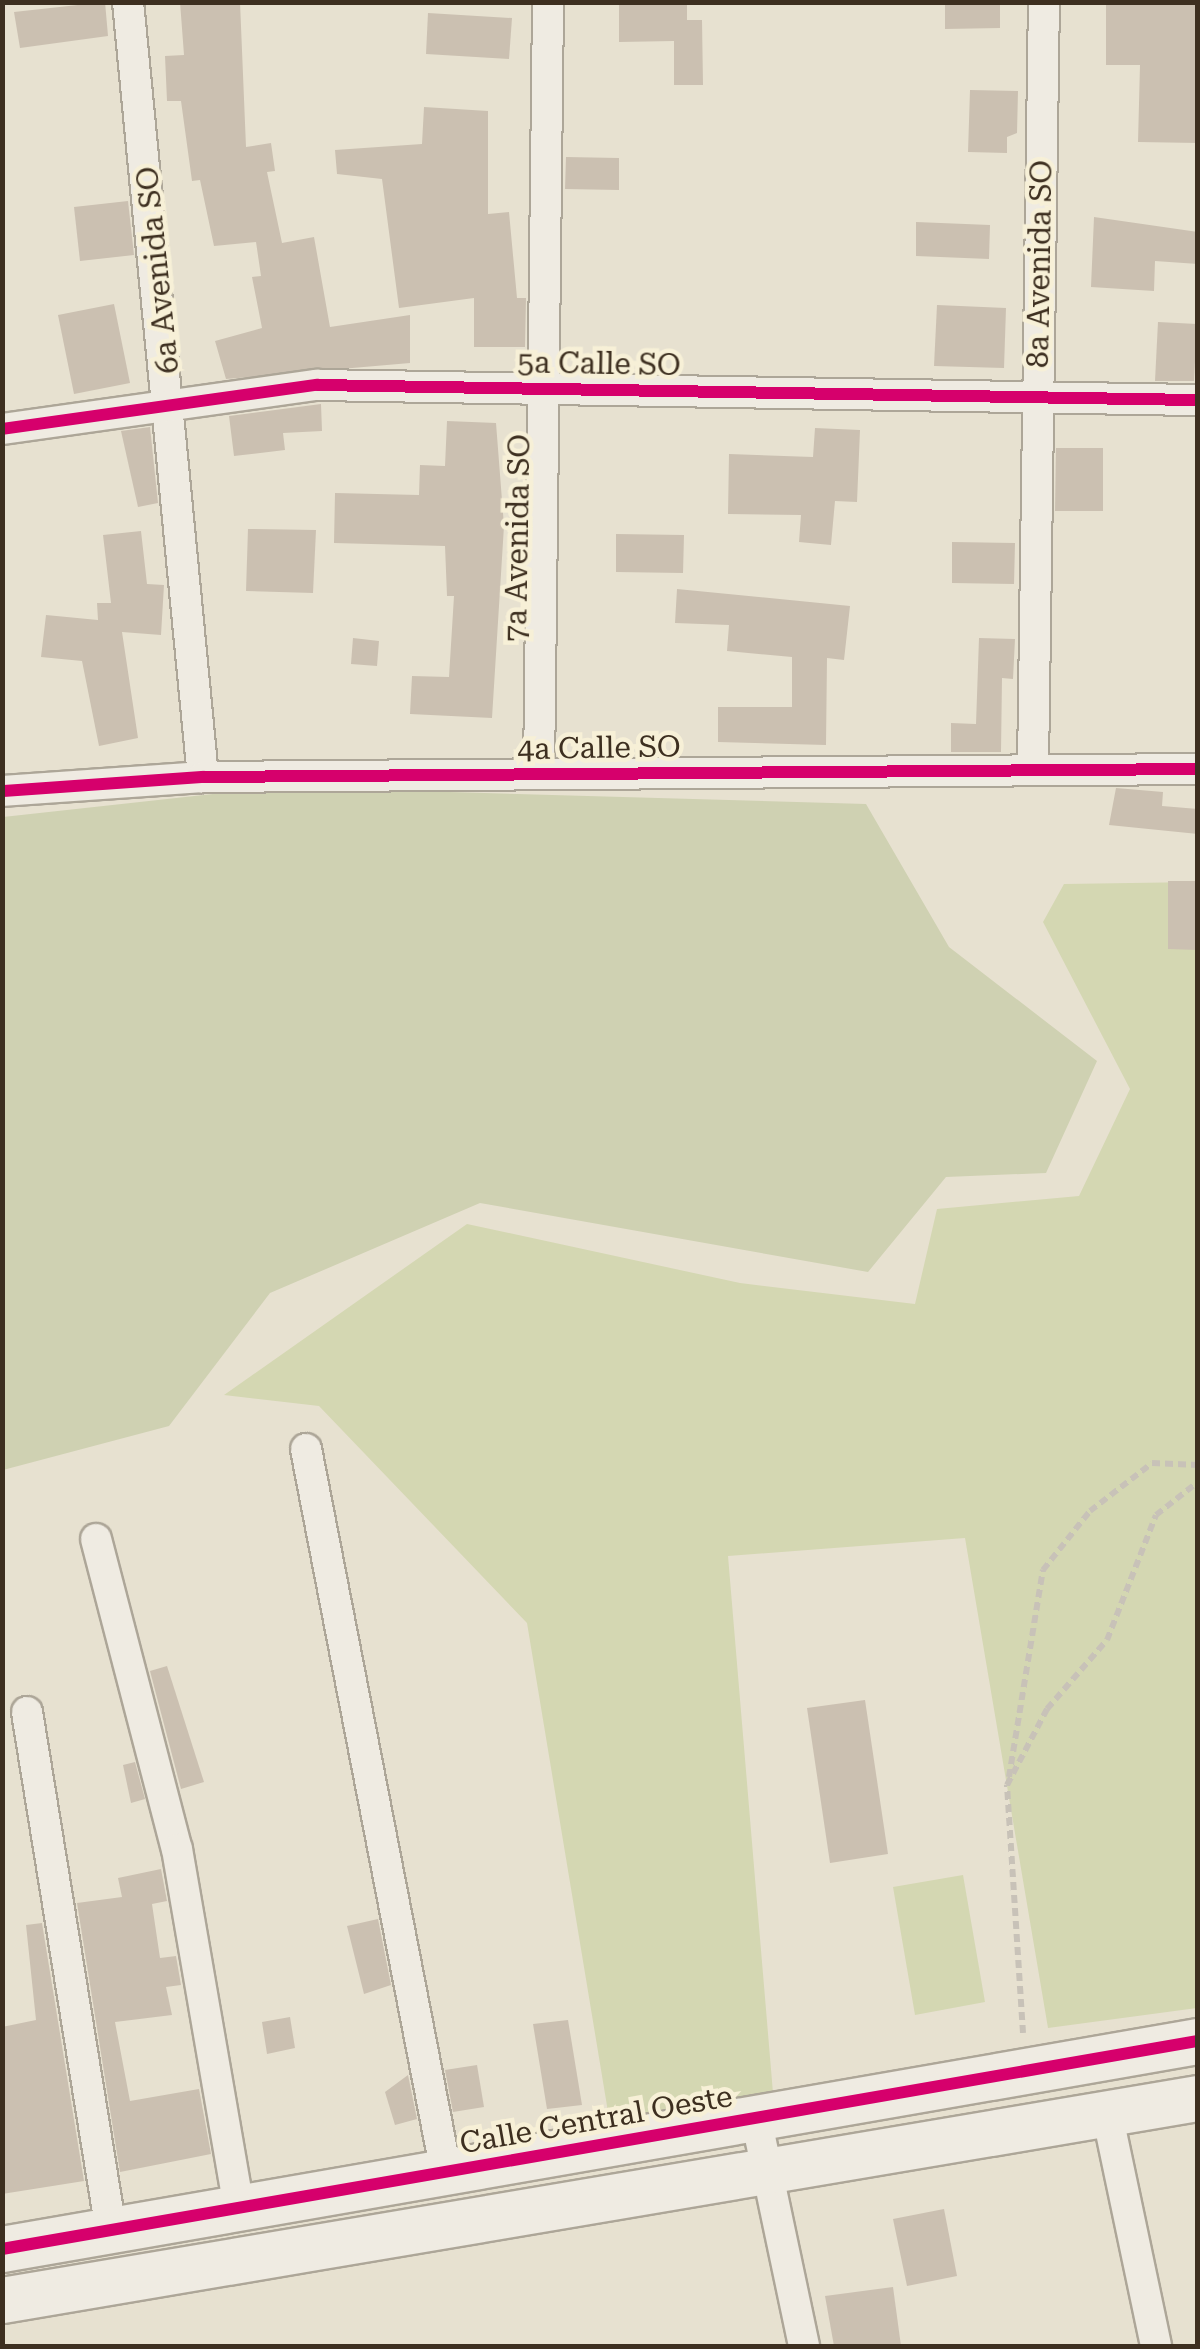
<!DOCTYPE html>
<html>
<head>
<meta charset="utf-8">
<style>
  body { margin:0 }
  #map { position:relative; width:1200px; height:2349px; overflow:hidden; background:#e7e1d0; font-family:"Roboto Serif",serif }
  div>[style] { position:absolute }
  .green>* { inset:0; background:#d4d7b2 }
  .cemetery>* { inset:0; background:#cfd1b2 }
  .building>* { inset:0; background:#cbc0b1 }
  .path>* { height:6px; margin-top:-3px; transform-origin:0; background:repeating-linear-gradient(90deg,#c8c2b8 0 8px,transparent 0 13px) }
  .roads { filter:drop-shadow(2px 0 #ada698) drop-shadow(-2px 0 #ada698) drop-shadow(0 2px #ada698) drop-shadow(0 -2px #ada698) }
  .street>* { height:30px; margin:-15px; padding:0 15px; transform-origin:15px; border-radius:15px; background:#efebe2 }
  .secondary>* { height:45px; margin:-22.5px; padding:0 22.5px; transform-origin:22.5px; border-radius:22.5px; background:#efebe2 }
  .cycleway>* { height:12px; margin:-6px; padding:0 6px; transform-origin:6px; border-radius:6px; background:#d6006c }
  span { translate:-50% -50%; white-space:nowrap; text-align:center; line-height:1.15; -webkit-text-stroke:9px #f7f0d7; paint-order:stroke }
  .street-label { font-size:30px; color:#3d2f20 }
  .frame { position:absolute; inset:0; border:5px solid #3d2f20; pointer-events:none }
</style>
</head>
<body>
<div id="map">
  <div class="green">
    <i style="clip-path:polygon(1197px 882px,1197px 2008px,1048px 2028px,965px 1538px,728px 1556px,774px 2105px,610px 2124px,527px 1623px,319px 1406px,224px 1395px,467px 1224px,740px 1283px,915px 1304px,937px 1209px,1079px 1196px,1130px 1089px,1043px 922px,1064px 884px)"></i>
    <i style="clip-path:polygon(963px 1875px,985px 2002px,915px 2015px,893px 1887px)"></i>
  </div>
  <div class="cemetery">
    <i style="clip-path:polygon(277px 787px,866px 804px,949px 947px,1097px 1061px,1046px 1173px,946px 1177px,868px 1272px,480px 1203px,270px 1293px,169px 1426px,3px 1470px,3px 817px)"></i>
  </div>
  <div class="building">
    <i style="clip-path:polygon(105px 2px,108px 36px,20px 48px,14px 12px)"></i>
    <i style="clip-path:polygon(180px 2px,240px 2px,246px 147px,271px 143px,275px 171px,267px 172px,282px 243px,314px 237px,330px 327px,410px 315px,410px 363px,226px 379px,215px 341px,262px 328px,252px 277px,261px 276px,256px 242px,214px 246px,200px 180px,192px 181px,181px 101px,167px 101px,165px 56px,184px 55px)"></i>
    <i style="clip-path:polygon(619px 2px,687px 2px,687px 20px,702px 20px,703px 85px,674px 85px,674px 41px,619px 42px)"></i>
    <i style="clip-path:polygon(945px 2px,1000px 2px,1000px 28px,945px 29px)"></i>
    <i style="clip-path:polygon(1106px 2px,1198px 2px,1198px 143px,1138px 142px,1140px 65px,1106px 65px)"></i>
    <i style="clip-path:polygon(428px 13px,512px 18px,509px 59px,426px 54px)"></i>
    <i style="clip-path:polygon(970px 90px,1018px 91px,1017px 133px,1007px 137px,1007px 153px,968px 152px)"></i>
    <i style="clip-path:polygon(424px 107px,488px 111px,488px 214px,509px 212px,517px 298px,526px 298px,525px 347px,474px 347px,474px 298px,399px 308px,382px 179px,337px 174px,335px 150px,422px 144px)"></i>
    <i style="clip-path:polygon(566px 157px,619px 158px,619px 190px,565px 189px)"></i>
    <i style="clip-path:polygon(128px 201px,134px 255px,80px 261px,74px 207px)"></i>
    <i style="clip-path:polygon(1094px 217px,1198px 232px,1198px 264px,1155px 261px,1154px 291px,1091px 287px)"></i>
    <i style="clip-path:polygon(916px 222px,990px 225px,989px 259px,916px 256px)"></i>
    <i style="clip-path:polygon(114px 304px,130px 383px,74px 394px,58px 315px)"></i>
    <i style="clip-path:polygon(937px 305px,1006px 308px,1004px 368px,934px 366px)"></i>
    <i style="clip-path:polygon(1158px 322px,1197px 324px,1194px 381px,1155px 381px)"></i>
    <i style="clip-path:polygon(321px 404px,322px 431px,283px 433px,285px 450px,234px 456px,229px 416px)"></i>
    <i style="clip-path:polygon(447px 421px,496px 423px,504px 526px,492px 718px,410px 714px,412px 676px,449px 677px,454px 596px,447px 596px,445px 546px,334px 543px,335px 493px,419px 495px,420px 465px,445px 466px)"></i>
    <i style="clip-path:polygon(150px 427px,158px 503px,138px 507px,121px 431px)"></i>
    <i style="clip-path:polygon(815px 428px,860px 430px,857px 502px,835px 501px,831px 545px,799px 542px,801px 515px,728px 514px,729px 454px,813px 457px)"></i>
    <i style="clip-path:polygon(1056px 448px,1103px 448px,1103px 511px,1055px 511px)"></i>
    <i style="clip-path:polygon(248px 529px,316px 530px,313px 593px,246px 591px)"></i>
    <i style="clip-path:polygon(141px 531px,147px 584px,164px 585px,161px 635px,122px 632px,138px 738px,99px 746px,82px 661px,41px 657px,46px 615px,98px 620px,97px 603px,111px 603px,103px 535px)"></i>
    <i style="clip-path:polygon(616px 534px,684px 535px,683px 573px,616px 572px)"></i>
    <i style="clip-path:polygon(952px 542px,1015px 543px,1014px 584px,952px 583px)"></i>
    <i style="clip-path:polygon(677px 589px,850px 606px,844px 660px,827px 658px,826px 745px,718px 742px,718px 707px,792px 707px,792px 657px,727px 651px,729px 625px,675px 623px)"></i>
    <i style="clip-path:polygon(353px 638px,379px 641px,377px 666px,351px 664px)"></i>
    <i style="clip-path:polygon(979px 638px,1015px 639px,1013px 679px,1002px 678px,1001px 752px,951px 752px,951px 723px,976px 724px)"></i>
    <i style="clip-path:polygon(1116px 788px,1163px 792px,1162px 806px,1198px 809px,1198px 834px,1109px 825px)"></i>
    <i style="clip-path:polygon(1168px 881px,1198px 881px,1198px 950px,1168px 949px)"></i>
    <i style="clip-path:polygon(167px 1666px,204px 1782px,181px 1789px,150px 1671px)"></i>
    <i style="clip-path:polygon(865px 1700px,888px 1854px,830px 1863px,807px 1708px)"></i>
    <i style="clip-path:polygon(135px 1762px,145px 1799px,131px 1803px,123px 1765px)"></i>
    <i style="clip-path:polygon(161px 1869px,167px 1901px,152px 1904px,160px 1958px,176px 1956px,181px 1985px,166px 1987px,172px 2015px,115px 2022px,130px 2101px,199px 2089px,211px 2154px,120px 2172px,77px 1903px,122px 1897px,118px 1878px)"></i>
    <i style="clip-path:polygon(378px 1919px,391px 1985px,364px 1994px,347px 1926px)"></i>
    <i style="clip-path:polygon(42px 1923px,84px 2181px,2px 2194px,2px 2027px,36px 2020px,26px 1925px)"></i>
    <i style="clip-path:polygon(290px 2017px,295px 2048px,267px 2054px,262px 2022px)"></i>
    <i style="clip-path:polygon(568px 2020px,582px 2105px,547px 2109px,533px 2024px)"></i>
    <i style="clip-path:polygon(477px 2065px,484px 2107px,453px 2112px,445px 2070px)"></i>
    <i style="clip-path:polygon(408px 2075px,417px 2119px,395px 2125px,385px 2092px)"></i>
    <i style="clip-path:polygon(944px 2209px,957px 2276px,907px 2286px,893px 2219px)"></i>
    <i style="clip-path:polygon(893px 2287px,901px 2346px,834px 2346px,825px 2296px)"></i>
  </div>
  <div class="path">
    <i style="left:1009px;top:1777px;width:210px;rotate:-80.7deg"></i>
    <i style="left:1043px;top:1570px;width:75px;rotate:-51.5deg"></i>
    <i style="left:1090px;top:1511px;width:78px;rotate:-37.7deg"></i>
    <i style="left:1152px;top:1463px;width:46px;rotate:2.5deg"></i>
    <i style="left:1023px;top:2033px;width:249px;rotate:-93.7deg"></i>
    <i style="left:1007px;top:1785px;width:86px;rotate:-62.2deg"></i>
    <i style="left:1047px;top:1709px;width:91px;rotate:-49deg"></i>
    <i style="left:1107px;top:1640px;width:134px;rotate:-68.6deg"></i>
    <i style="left:1156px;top:1515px;width:53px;rotate:-38.2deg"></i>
  </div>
  <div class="roads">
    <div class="street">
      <i style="left:128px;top:2px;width:779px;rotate:84.47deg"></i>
      <i style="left:2px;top:429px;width:318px;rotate:-8deg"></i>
      <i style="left:317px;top:385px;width:881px;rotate:0.98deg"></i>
      <i style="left:1033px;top:766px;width:764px;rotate:-89.18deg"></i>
      <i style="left:539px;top:774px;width:772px;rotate:-89.33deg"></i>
      <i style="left:2px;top:791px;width:201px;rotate:-4deg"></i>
      <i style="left:203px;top:777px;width:995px;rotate:-0.46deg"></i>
      <i style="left:306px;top:1449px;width:736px;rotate:79.04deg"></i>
      <i style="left:96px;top:1539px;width:320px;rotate:75.4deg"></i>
      <i style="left:177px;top:1849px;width:364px;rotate:80.2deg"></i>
      <i style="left:27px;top:1712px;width:525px;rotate:80.79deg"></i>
      <i style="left:1107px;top:2113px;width:238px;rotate:78.1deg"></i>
      <i style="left:756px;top:2118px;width:233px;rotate:78.1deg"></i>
    </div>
    <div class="secondary">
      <i style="left:2px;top:2249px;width:1214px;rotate:-9.87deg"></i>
      <i style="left:2px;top:2300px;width:1213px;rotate:-9.59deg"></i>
    </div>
  </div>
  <div class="cycleway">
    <i style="left:2px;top:429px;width:318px;rotate:-8deg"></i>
    <i style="left:317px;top:385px;width:881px;rotate:0.98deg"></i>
    <i style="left:2px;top:791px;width:201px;rotate:-4deg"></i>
    <i style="left:203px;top:777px;width:995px;rotate:-0.46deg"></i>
    <i style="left:2px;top:2249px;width:1214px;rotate:-9.87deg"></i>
  </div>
  <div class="street-label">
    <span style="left:1040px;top:264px;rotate:-89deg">8a Avenida SO</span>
    <span style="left:158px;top:270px;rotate:-96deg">6a Avenida SO</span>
    <span style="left:599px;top:364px;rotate:1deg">5a Calle SO</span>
    <span style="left:518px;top:538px;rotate:-89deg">7a Avenida SO</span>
    <span style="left:599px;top:748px;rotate:-1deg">4a Calle SO</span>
    <span style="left:596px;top:2120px;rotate:-10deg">Calle Central Oeste</span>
  </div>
  <div class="frame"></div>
</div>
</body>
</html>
